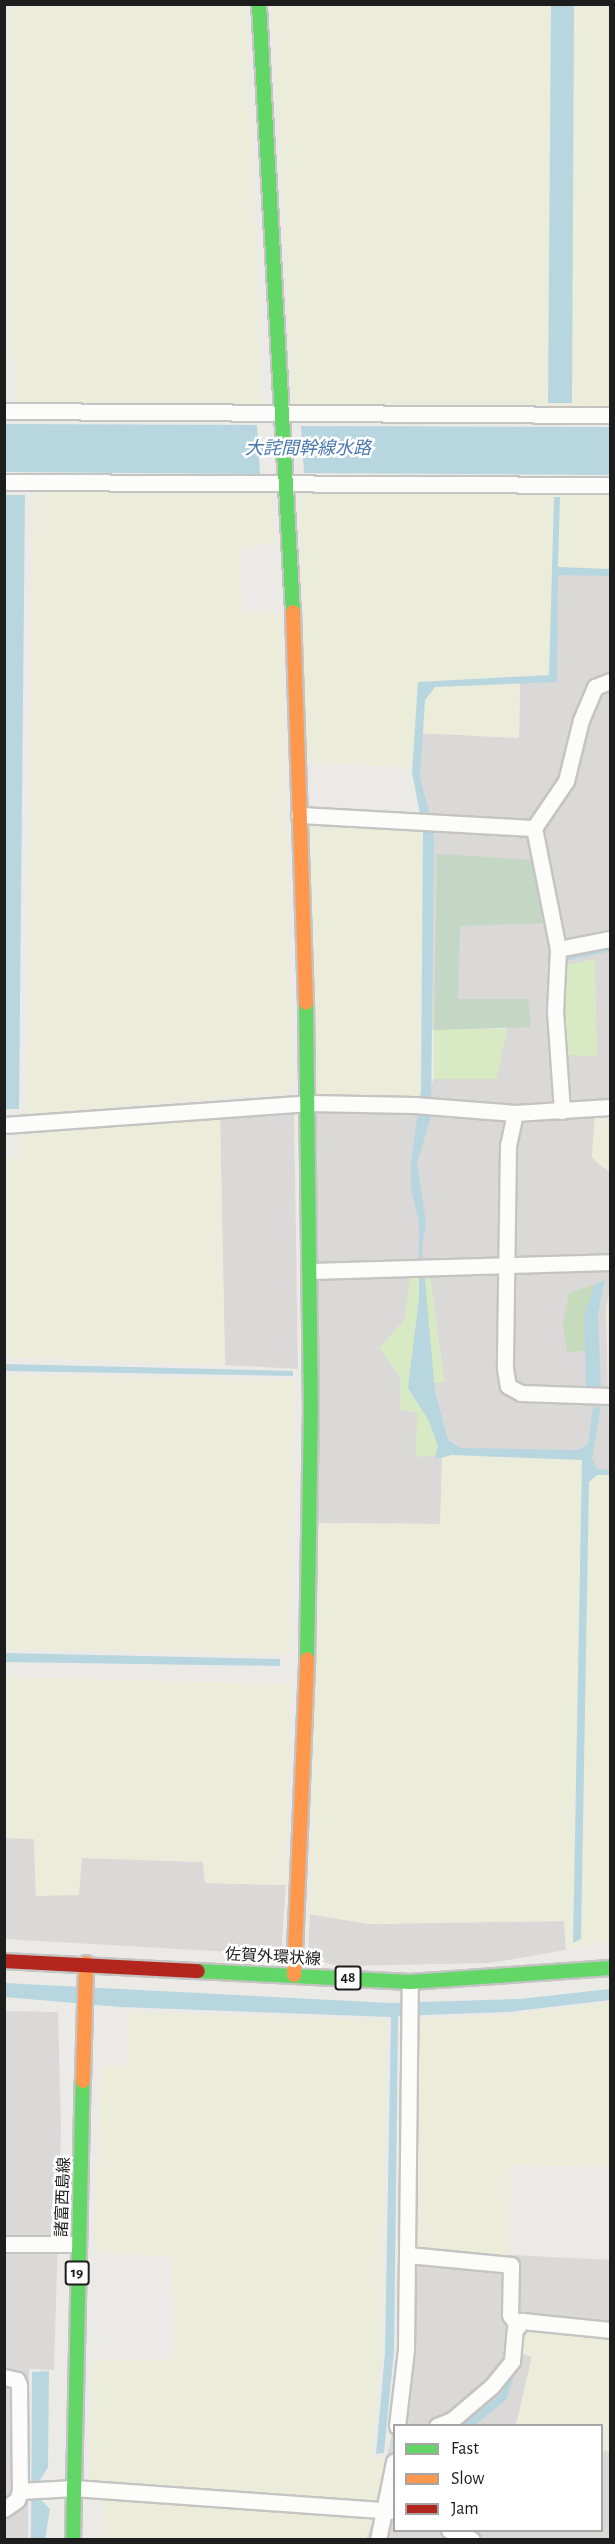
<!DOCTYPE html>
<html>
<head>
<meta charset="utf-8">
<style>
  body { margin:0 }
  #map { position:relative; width:615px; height:2544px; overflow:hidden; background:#eceae6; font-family:"Alegreya Sans","Noto Sans JP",sans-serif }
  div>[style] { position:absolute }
  .residential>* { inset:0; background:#dbd9d7 }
  .religious>* { inset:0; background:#dad9d7 }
  .farmland>* { inset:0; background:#ebecd9 }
  .grass>* { inset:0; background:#d7eac4 }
  .forest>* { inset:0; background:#c6dbbb }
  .cemetery>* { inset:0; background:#c4d7c5 }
  .water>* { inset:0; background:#b8d6e0 }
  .stream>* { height:5px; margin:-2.5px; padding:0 2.5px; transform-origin:2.5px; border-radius:2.5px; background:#b8d6e0 }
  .roads { filter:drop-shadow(2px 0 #c4c4c2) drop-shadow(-2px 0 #c4c4c2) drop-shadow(0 2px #c4c4c2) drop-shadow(0 -2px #c4c4c2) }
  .street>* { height:15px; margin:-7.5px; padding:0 7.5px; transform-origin:7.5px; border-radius:7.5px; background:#fcfcfb }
  .fast>* { height:14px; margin:-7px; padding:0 7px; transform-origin:7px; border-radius:7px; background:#63d668 }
  .slow>* { height:14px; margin:-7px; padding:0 7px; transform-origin:7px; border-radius:7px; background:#ff974d }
  .jam>* { height:14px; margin:-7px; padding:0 7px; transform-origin:7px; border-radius:7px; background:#b3261e }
  span { translate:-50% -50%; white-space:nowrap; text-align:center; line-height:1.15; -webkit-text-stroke:5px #fff; paint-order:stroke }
  .shield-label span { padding:2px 4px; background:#fff; border:2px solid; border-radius:4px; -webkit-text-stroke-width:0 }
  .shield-label { font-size:15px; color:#1d1d1d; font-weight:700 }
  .street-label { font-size:16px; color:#1d1d1d }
  .water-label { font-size:18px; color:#4878ae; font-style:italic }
  .frame { position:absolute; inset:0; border:6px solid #1d1d1d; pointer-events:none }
  .legend { position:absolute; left:393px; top:2424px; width:210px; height:108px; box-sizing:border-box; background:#fff; border:2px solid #a5a5a5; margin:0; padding:8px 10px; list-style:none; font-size:18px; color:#1d1d1d }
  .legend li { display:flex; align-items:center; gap:12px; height:30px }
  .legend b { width:30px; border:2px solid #a5a5a5 }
</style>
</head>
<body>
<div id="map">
  <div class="residential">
    <i style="clip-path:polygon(555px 571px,610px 572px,610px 1100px,586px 1102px,595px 1116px,592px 1157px,610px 1172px,610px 1288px,606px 1309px,610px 1472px,449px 1452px,429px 1383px,444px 1382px,430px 1276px,411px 1276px,405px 1319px,380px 1348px,400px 1377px,401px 1410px,417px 1412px,442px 1455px,441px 1524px,318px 1523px,316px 1096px,424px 1096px,434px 1079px,434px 1030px,507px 1029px,428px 828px,416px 768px,419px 733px,519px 738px,520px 681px)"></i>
    <i style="clip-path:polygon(294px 1110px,298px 1369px,225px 1365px,220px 1116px)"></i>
    <i style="clip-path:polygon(5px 1838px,34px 1839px,36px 1895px,82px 1858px,203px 1862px,205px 1883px,286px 1885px,281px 1955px,5px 1939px)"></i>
    <i style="clip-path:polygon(310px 1914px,369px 1924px,564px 1921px,566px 1950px,490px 1963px,339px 1966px,308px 1959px)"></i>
    <i style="clip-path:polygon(5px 2011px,58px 2012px,61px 2130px,54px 2370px,29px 2369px,28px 2539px,5px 2540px)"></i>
    <i style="clip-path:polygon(415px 2250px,610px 2260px,610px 2335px,532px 2357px,516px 2425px,394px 2426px,394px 2530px,602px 2530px,602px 2450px,610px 2452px,610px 2539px,366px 2540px,379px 2502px,386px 2460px,411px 2351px)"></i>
  </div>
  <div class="religious">
    <i style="clip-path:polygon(428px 828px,523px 834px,536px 860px,552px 951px,550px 1026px,427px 1030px)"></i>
  </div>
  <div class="farmland">
    <i style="clip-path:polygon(11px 5px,246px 5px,263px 404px,17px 402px,17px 364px,9px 353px)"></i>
    <i style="clip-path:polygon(272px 5px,610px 5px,610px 406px,293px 405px)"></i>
    <i style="clip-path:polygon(34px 489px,271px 490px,276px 542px,240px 549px,241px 611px,282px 614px,293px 1083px,286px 1093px,26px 1114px)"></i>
    <i style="clip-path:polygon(299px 489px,610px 491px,610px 572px,555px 572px,552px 680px,520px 682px,519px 738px,420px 733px,416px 768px,307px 762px)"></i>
    <i style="clip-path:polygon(310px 824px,428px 828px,424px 1096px,316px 1096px)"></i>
    <i style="clip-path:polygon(610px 1115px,610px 1168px,603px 1168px,592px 1157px,595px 1116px)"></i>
    <i style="clip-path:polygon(220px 1116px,225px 1365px,5px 1357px,5px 1158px,21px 1157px,21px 1135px)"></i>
    <i style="clip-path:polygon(610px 1288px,610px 1390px,606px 1309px)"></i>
    <i style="clip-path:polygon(5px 1375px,295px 1380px,290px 1655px,5px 1649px)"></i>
    <i style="clip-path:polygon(442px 1455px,587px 1456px,590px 1471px,610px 1472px,610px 1939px,566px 1950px,564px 1921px,369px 1924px,310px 1914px,318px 1523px,440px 1524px)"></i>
    <i style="clip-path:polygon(5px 1677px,291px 1684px,286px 1885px,205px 1883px,203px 1862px,82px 1858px,79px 1895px,36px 1896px,34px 1839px,5px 1838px)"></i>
    <i style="clip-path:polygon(610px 2002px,610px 2167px,511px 2165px,509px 2258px,415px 2250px,417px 2019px,506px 2015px)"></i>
    <i style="clip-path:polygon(128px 2012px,387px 2020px,381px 2350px,371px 2459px,386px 2460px,379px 2502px,365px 2539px,102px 2539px,104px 2499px,90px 2481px,92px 2359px,174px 2360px,172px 2257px,94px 2252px,102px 2066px,126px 2065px)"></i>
    <i style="clip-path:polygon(531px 2329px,610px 2335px,610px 2452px,602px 2450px,602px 2426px,516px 2425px,532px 2357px,520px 2353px,523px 2332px)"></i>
  </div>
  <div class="grass">
    <i style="clip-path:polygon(595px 959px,597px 1056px,562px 1055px,562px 966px)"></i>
    <i style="clip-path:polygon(507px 1029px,497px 1079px,434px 1079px,434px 1030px)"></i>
    <i style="clip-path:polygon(430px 1275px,444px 1382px,430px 1383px,442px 1455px,416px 1457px,417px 1412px,401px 1410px,400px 1377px,380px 1348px,405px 1319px,410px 1276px)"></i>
  </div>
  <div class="forest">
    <i style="clip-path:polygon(595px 1284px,584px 1316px,585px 1351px,567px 1352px,563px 1323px,569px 1293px)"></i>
  </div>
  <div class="cemetery">
    <i style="clip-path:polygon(437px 854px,536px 860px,547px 923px,460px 926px,458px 999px,528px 999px,531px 1027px,434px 1030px)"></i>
  </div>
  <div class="water">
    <i style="clip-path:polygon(551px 5px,574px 5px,572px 403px,548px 403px)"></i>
    <i style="clip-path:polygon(5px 424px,257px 425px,260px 474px,5px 472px)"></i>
    <i style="clip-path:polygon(301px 426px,610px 427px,610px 475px,304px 473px)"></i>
    <i style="clip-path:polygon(4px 495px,25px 495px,19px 1109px,4px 1109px)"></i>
    <i style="clip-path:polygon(554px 497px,560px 497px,558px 567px,610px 569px,610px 576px,558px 575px,557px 682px,435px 687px,425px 700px,420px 777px,434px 831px,431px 1118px,417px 1162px,426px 1222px,422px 1247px,435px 1391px,448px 1440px,460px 1448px,578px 1450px,588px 1444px,593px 1407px,601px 1407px,592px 1458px,597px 1469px,610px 1470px,610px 1475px,597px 1475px,589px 1482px,581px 1939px,573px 1943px,582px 1460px,452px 1455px,435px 1459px,438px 1446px,429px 1421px,408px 1388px,419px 1298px,419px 1223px,411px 1188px,411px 1161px,421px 1091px,423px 830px,412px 772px,418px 682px,549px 675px)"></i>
    <i style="clip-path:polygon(610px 946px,610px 951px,565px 961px,564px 955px)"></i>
    <i style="clip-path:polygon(605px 1280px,598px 1314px,601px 1388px,586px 1387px,584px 1316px,595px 1284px)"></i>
    <i style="clip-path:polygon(5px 1364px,293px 1371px,293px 1376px,5px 1371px)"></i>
    <i style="clip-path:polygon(5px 1653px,280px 1659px,280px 1666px,5px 1662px)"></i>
    <i style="clip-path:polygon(4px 1983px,390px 2003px,520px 1999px,610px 1989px,610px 2000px,507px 2012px,398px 2016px,394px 2351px,384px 2453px,376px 2454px,385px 2353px,391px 2017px,120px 2007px,5px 1997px)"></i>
    <i style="clip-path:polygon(49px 2371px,48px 2467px,40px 2480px,40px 2499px,50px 2509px,45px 2539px,31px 2540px,32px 2372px)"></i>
    <i style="clip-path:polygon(510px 2376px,514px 2376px,506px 2400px,475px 2425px,459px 2425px,501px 2394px)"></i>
  </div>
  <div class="stream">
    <i style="left:252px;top:448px;width:27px"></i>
    <i style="left:288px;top:448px;width:21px"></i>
  </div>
  <div class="roads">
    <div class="street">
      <i style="left:4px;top:411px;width:606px;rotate:0.38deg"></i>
      <i style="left:4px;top:482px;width:606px;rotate:0.28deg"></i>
      <i style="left:299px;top:815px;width:235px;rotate:3.2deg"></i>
      <i style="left:558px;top:949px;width:53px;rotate:-10.9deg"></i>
      <i style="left:562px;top:1111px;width:99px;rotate:-94deg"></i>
      <i style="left:555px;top:1012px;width:63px;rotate:-87.3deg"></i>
      <i style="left:558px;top:949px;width:123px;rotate:-101.2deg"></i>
      <i style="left:534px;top:828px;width:57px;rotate:-55.8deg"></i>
      <i style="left:566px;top:781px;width:63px;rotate:-76.2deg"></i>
      <i style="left:581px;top:720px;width:36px;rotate:-67deg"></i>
      <i style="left:595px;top:687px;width:16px;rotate:-22deg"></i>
      <i style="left:515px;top:1113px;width:33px;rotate:102deg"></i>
      <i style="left:508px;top:1145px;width:223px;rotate:90.8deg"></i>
      <i style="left:505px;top:1368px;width:18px;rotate:81deg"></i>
      <i style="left:508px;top:1386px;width:15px;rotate:28deg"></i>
      <i style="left:521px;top:1393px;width:89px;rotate:1.9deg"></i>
      <i style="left:4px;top:1125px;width:306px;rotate:-4.1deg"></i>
      <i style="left:309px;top:1103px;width:105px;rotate:1.1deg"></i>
      <i style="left:414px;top:1105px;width:101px;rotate:4.5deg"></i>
      <i style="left:515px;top:1113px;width:95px;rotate:-3.6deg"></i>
      <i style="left:310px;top:1271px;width:300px;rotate:-1.7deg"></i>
      <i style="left:4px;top:2244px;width:74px"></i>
      <i style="left:408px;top:2255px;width:103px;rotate:5.5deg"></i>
      <i style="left:511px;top:2265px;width:50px;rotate:91.1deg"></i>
      <i style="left:510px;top:2315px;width:14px;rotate:54deg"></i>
      <i style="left:4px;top:2377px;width:13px;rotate:13deg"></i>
      <i style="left:17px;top:2380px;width:5px;rotate:68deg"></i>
      <i style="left:19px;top:2385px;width:106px;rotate:89.5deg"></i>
      <i style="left:20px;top:2491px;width:9px;rotate:108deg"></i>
      <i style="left:17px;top:2500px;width:16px;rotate:145deg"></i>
      <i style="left:397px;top:2426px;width:78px;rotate:-83.3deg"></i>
      <i style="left:406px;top:2349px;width:367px;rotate:-89.4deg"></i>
      <i style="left:437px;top:2426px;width:16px;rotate:-22deg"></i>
      <i style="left:452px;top:2420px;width:52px;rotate:-40.4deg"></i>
      <i style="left:492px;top:2386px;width:32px;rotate:-51deg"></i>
      <i style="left:512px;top:2361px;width:32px;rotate:-85deg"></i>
      <i style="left:515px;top:2329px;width:11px;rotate:-49deg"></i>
      <i style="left:522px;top:2321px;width:88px;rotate:5.8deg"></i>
      <i style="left:20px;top:2491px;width:54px;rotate:-3.2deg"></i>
      <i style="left:74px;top:2488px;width:321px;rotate:4.1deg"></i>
      <i style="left:449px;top:2530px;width:25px;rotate:23deg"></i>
      <i style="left:378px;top:2540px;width:80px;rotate:-78.4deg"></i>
    </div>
    <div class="fast">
      <i style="left:259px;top:4px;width:609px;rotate:86.8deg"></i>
      <i style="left:306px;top:1003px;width:404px;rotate:89.3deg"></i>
      <i style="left:311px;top:1407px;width:252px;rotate:90.9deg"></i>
      <i style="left:198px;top:1971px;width:212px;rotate:3deg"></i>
      <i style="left:410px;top:1982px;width:200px;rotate:-4deg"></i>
      <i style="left:73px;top:2540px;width:459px;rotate:-88.8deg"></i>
    </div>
    <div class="slow">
      <i style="left:293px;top:612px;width:391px;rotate:88.1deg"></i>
      <i style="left:294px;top:1975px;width:316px;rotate:-87.6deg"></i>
      <i style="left:83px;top:2081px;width:118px;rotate:-88.5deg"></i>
    </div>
    <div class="jam">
      <i style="left:4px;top:1961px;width:194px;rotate:3deg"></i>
    </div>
  </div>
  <div class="shield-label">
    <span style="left:348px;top:1978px">48</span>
    <span style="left:77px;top:2273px">19</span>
  </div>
  <div class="street-label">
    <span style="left:273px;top:1957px;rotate:3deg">佐賀外環状線</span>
    <span style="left:63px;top:2197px;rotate:-88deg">諸富西島線</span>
  </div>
  <div class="water-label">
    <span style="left:308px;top:449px">大詫間幹線水路</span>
  </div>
  <div class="frame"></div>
  <ul class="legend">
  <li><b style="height:8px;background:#63d668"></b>Fast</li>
  <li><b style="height:8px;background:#ff974d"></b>Slow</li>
  <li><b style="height:8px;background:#b3261e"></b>Jam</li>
  </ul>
</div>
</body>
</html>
